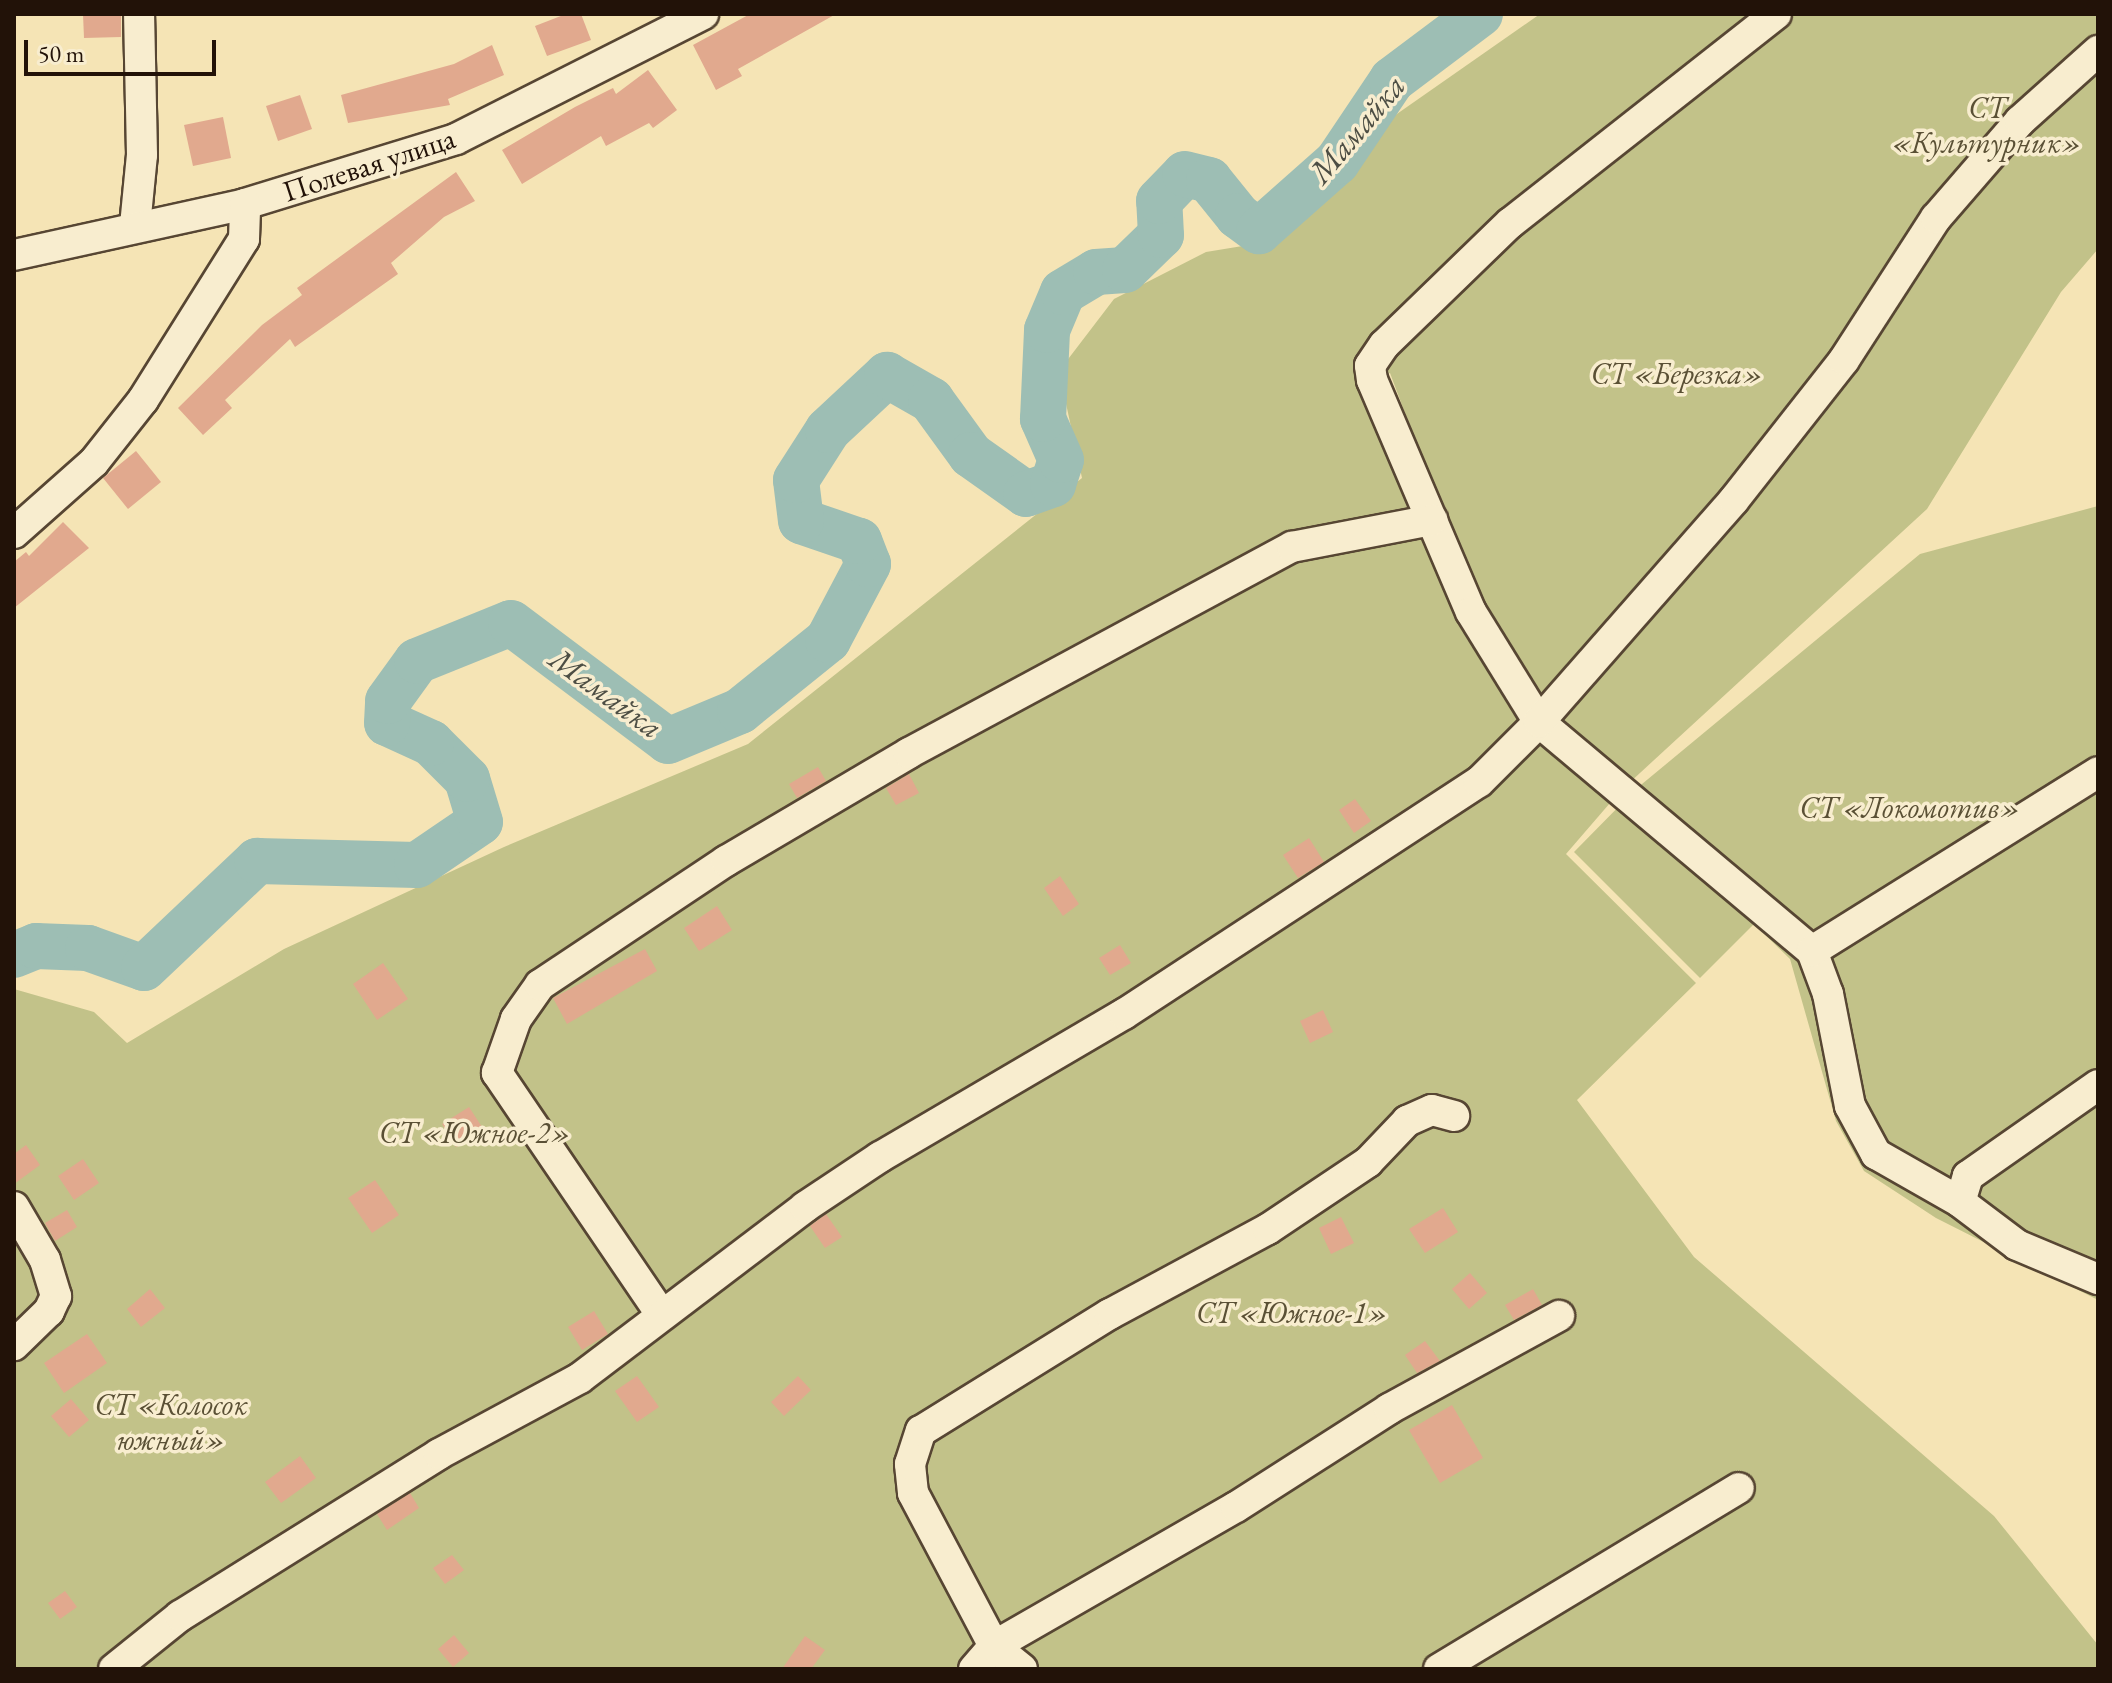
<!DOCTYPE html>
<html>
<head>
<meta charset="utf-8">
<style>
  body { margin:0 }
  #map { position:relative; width:2112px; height:1683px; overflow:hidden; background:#f5e4b5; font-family:"EB Garamond",serif }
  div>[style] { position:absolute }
  .green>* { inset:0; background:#c2c289 }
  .river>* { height:46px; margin:-23px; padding:0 23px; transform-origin:23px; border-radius:23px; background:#9dbeb4 }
  .building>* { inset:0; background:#e1a98e }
  .roads { filter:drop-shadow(2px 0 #574633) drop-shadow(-2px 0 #574633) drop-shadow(0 2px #574633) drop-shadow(0 -2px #574633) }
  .minor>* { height:30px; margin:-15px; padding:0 15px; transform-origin:15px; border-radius:15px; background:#f8edcf }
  span { translate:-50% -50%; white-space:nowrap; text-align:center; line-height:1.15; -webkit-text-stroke:7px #f8edcf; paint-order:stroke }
  .park-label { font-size:30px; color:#5a5035; font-style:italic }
  .street-label { font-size:30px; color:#221208 }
  .water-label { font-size:32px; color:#4d4e44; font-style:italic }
  .frame { position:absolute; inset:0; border:16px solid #221208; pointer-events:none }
  .scale { position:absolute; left:24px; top:40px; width:192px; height:36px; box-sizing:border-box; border:4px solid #221208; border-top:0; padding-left:10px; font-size:24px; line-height:28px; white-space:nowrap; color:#221208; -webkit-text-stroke:6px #f8edcf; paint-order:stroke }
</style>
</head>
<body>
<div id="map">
  <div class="green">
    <i style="clip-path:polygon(1540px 14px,2098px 14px,2098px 249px,2061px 292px,1927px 509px,1628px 784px,1542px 698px,1463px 568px,1390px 373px,1360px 379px,1523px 716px,1610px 803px,1566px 854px,1696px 983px,1577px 1100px,1694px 1257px,1994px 1516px,2098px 1645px,2098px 1669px,14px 1669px,14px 989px,94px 1012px,127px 1043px,284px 949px,504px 847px,748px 744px,1082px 478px,1059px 371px,1114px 299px,1206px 252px,1267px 242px,1384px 123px)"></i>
    <i style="clip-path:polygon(2098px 506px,2098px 1300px,1936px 1218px,1864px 1171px,1836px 1121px,1790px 959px,1754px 924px,1700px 978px,1574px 852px,1636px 789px,1920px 554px)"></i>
  </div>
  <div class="river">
    <i style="left:14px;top:955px;width:24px;rotate:-22deg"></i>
    <i style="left:36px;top:946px;width:52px;rotate:2.2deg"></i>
    <i style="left:88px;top:948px;width:59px;rotate:19.7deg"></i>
    <i style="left:144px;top:968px;width:156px;rotate:-43.4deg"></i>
    <i style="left:257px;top:861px;width:160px;rotate:1.4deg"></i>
    <i style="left:417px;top:865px;width:76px;rotate:-34.3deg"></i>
    <i style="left:480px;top:822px;width:45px;rotate:-106.8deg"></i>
    <i style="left:467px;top:779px;width:51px;rotate:-135deg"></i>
    <i style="left:431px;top:743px;width:48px;rotate:-155.6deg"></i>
    <i style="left:387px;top:723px;width:22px;rotate:-87deg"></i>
    <i style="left:388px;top:701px;width:49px;rotate:-54.1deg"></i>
    <i style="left:417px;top:661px;width:101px;rotate:-22deg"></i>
    <i style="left:511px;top:623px;width:196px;rotate:36.9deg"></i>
    <i style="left:668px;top:741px;width:78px;rotate:-22.6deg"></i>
    <i style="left:740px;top:711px;width:113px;rotate:-38.9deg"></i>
    <i style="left:828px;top:640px;width:86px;rotate:-62.2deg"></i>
    <i style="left:868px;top:564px;width:25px;rotate:-111deg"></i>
    <i style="left:859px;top:541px;width:61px;rotate:-161deg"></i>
    <i style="left:801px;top:521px;width:41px;rotate:-97deg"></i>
    <i style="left:796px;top:480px;width:59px;rotate:-57.4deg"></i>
    <i style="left:828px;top:430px;width:81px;rotate:-43deg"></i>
    <i style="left:887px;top:375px;width:51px;rotate:29.6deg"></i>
    <i style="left:931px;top:400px;width:68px;rotate:54deg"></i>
    <i style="left:971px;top:455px;width:67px;rotate:35.3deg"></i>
    <i style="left:1026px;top:494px;width:29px;rotate:-20deg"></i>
    <i style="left:1053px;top:484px;width:25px;rotate:-72deg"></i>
    <i style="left:1061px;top:460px;width:45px;rotate:-113.7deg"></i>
    <i style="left:1043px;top:419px;width:89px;rotate:-87.4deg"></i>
    <i style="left:1047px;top:330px;width:41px;rotate:-67.2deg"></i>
    <i style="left:1063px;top:292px;width:39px;rotate:-31deg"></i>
    <i style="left:1096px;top:272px;width:29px;rotate:-4deg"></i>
    <i style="left:1125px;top:270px;width:50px;rotate:-44.2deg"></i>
    <i style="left:1161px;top:235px;width:34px;rotate:-93deg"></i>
    <i style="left:1159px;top:201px;width:37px;rotate:-46deg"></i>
    <i style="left:1185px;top:174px;width:25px;rotate:14deg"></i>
    <i style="left:1209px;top:180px;width:46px;rotate:51.1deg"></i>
    <i style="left:1238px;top:216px;width:26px;rotate:36deg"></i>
    <i style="left:1259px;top:231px;width:104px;rotate:-41.5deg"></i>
    <i style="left:1337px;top:162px;width:99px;rotate:-56.1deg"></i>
    <i style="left:1392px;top:80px;width:110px;rotate:-36.9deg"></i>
  </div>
  <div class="building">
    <i style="clip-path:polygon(83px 14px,121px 14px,121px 37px,84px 38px)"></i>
    <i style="clip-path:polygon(566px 14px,581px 14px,591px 40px,547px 56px,535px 26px)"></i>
    <i style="clip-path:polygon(750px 14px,836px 14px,738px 69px,742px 76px,716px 90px,693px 45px)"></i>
    <i style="clip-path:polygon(492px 45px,504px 75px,448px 99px,450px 105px,348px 123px,341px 95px,454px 64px)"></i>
    <i style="clip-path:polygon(648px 70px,677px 110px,653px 128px,649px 123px,606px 146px,601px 136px,522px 184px,502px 150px,575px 107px,613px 88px,616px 94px)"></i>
    <i style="clip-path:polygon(300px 95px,312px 129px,278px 141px,266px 106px)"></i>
    <i style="clip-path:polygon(223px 117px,231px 158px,193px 166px,184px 125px)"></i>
    <i style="clip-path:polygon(456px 172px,475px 201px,444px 217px,391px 263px,398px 274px,295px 347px,290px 339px,225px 400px,232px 408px,203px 435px,178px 408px,262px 325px,302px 295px,297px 288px)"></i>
    <i style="clip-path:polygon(136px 451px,161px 482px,128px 509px,103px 478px)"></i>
    <i style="clip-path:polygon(63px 522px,89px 548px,14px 608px,14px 562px,26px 552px,29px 556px)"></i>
    <i style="clip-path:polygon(818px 767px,826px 781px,797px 798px,789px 784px)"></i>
    <i style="clip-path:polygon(909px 774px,919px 793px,896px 805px,886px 788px)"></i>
    <i style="clip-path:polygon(1355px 799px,1371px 821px,1354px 833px,1339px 810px)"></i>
    <i style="clip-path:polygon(1309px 838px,1324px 862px,1298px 878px,1283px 855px)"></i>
    <i style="clip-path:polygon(1060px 876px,1079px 904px,1063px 916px,1044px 888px)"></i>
    <i style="clip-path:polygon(717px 906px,732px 930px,699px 951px,684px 928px)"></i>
    <i style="clip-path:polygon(1120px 945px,1131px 963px,1110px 975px,1099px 958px)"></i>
    <i style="clip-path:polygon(645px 949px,657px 971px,567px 1024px,553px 998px)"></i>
    <i style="clip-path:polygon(383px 963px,408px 999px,377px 1020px,353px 984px)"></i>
    <i style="clip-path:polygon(1323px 1010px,1333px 1032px,1310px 1043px,1300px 1021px)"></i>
    <i style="clip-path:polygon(469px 1107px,484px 1130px,456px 1147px,442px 1124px)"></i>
    <i style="clip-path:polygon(26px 1145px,40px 1165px,14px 1184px,14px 1154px)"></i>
    <i style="clip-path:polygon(83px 1159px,99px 1183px,74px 1200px,58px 1176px)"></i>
    <i style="clip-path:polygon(375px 1180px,399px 1215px,372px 1233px,348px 1198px)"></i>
    <i style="clip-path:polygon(1443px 1208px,1458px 1232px,1425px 1253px,1409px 1229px)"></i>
    <i style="clip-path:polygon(67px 1210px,77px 1227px,55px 1241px,45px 1223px)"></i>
    <i style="clip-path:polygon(826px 1214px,842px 1237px,825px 1248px,810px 1226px)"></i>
    <i style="clip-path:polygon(1341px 1217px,1354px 1243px,1331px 1254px,1319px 1228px)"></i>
    <i style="clip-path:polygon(1470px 1273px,1487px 1293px,1469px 1309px,1452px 1289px)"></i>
    <i style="clip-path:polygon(150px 1289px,165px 1308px,141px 1327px,127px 1309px)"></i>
    <i style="clip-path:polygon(1533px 1289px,1542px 1305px,1514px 1320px,1505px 1305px)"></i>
    <i style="clip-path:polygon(594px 1311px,608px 1334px,582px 1350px,568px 1327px)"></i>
    <i style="clip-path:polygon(87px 1334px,107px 1363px,64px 1393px,44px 1363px)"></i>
    <i style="clip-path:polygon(1425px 1341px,1440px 1361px,1417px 1373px,1405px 1355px)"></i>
    <i style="clip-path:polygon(637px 1376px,659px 1407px,637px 1422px,615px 1391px)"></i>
    <i style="clip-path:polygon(798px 1376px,811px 1390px,784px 1416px,771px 1402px)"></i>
    <i style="clip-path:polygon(71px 1399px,89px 1420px,69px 1437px,51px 1416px)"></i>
    <i style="clip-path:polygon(1452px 1405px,1483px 1458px,1440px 1483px,1409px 1430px)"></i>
    <i style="clip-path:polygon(300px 1456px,316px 1478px,281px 1503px,265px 1482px)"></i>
    <i style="clip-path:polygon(410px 1493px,419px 1508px,387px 1530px,377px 1514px)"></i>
    <i style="clip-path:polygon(452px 1555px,464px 1570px,445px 1584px,433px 1568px)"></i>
    <i style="clip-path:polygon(65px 1591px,77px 1607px,60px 1619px,48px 1603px)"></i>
    <i style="clip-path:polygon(454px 1635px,469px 1653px,453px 1667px,438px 1649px)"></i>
    <i style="clip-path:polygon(805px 1636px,825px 1650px,811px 1669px,782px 1669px)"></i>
  </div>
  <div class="roads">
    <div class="minor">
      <i style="left:1776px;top:14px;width:338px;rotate:141.8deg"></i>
      <i style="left:1510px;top:223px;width:175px;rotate:135.9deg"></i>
      <i style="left:1384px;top:345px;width:25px;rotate:124deg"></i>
      <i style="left:1370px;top:366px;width:14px;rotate:82deg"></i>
      <i style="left:1372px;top:380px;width:252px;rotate:66.9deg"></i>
      <i style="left:1471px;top:612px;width:129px;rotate:58.3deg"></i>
      <i style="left:1539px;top:722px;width:356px;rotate:40deg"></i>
      <i style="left:1812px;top:951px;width:46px;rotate:69.6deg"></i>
      <i style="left:1828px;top:994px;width:114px;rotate:78.9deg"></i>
      <i style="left:1850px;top:1106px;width:55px;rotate:61.6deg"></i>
      <i style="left:1876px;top:1154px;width:97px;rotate:29.7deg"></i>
      <i style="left:135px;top:226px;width:71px;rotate:-84.4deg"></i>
      <i style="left:142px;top:155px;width:141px;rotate:-91.2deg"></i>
      <i style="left:14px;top:255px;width:237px;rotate:-12.4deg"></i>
      <i style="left:245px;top:204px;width:221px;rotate:-17.1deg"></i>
      <i style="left:456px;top:139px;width:277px;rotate:-26.8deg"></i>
      <i style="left:14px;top:533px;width:107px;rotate:-41.6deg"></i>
      <i style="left:94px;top:462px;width:79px;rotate:-51.7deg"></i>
      <i style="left:143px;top:400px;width:190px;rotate:-57.9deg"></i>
      <i style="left:244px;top:239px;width:35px;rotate:-88deg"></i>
      <i style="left:1812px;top:951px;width:337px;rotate:-32deg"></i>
      <i style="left:2098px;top:1085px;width:159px;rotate:145deg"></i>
      <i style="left:1968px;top:1176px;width:27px;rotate:107deg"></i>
      <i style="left:1960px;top:1202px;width:71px;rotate:37deg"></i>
      <i style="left:2017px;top:1245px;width:88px;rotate:22.8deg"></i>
      <i style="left:14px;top:1207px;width:61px;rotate:59.7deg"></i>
      <i style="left:45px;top:1260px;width:38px;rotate:73deg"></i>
      <i style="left:56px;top:1296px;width:17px;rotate:115deg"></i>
      <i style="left:49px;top:1311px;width:49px;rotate:135.8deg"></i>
      <i style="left:661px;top:1314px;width:292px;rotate:-124.2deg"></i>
      <i style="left:497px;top:1073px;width:57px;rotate:-70.6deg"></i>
      <i style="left:516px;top:1019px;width:42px;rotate:-54.8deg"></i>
      <i style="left:540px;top:985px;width:224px;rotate:-33.7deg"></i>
      <i style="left:726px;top:861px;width:212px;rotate:-30.5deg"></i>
      <i style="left:909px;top:753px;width:435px;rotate:-28.3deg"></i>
      <i style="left:1292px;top:547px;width:143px;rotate:-10.9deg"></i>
      <i style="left:114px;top:1669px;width:85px;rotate:-38.8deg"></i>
      <i style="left:180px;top:1616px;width:305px;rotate:-32deg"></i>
      <i style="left:439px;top:1454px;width:160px;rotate:-28.3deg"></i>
      <i style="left:580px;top:1378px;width:283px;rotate:-37.2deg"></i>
      <i style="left:805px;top:1207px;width:90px;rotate:-33.7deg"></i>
      <i style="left:880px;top:1157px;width:283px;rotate:-30.4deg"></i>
      <i style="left:1124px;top:1014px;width:424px;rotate:-33.2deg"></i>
      <i style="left:1479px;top:782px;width:85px;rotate:-45deg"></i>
      <i style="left:1539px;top:722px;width:295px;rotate:-48.7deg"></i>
      <i style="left:1734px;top:500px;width:178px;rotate:-51.8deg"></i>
      <i style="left:1844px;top:360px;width:169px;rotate:-57.1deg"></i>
      <i style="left:1936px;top:218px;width:128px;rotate:-49.1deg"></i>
      <i style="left:2020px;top:121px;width:105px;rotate:-41.9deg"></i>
      <i style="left:974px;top:1669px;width:30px;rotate:-49deg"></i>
      <i style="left:994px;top:1646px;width:279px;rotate:-29.9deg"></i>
      <i style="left:1236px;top:1507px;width:182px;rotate:-32.6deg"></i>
      <i style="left:1389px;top:1409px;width:194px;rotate:-28.7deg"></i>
      <i style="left:1022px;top:1669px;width:36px;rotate:-141deg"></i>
      <i style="left:994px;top:1646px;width:173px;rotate:-117.9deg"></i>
      <i style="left:913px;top:1493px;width:29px;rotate:-96deg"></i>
      <i style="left:910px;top:1464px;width:35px;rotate:-72deg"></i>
      <i style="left:921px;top:1431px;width:222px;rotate:-31.8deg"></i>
      <i style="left:1110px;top:1314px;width:179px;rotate:-28.3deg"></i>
      <i style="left:1268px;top:1229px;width:120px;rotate:-33.8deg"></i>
      <i style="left:1368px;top:1162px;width:57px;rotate:-46.4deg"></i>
      <i style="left:1407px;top:1121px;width:27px;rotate:-24deg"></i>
      <i style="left:1432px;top:1110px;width:23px;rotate:15deg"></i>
      <i style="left:1439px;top:1669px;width:350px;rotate:-31.1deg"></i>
    </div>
  </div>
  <div class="park-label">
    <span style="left:1987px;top:125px">СТ<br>«Культурник»</span>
    <span style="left:1677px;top:374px">СТ «Березка»</span>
    <span style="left:1910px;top:808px">СТ «Локомотив»</span>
    <span style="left:475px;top:1133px">СТ «Южное-2»</span>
    <span style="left:1292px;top:1313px">СТ «Южное-1»</span>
    <span style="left:171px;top:1422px">СТ «Колосок<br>южный»</span>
  </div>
  <div class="street-label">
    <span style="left:369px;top:165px;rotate:-18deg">Полевая улица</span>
  </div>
  <div class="water-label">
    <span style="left:1357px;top:129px;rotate:-50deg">Мамайка</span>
    <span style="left:606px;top:693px;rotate:36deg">Мамайка</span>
  </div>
  <div class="frame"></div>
  <div class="scale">50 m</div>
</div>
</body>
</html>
